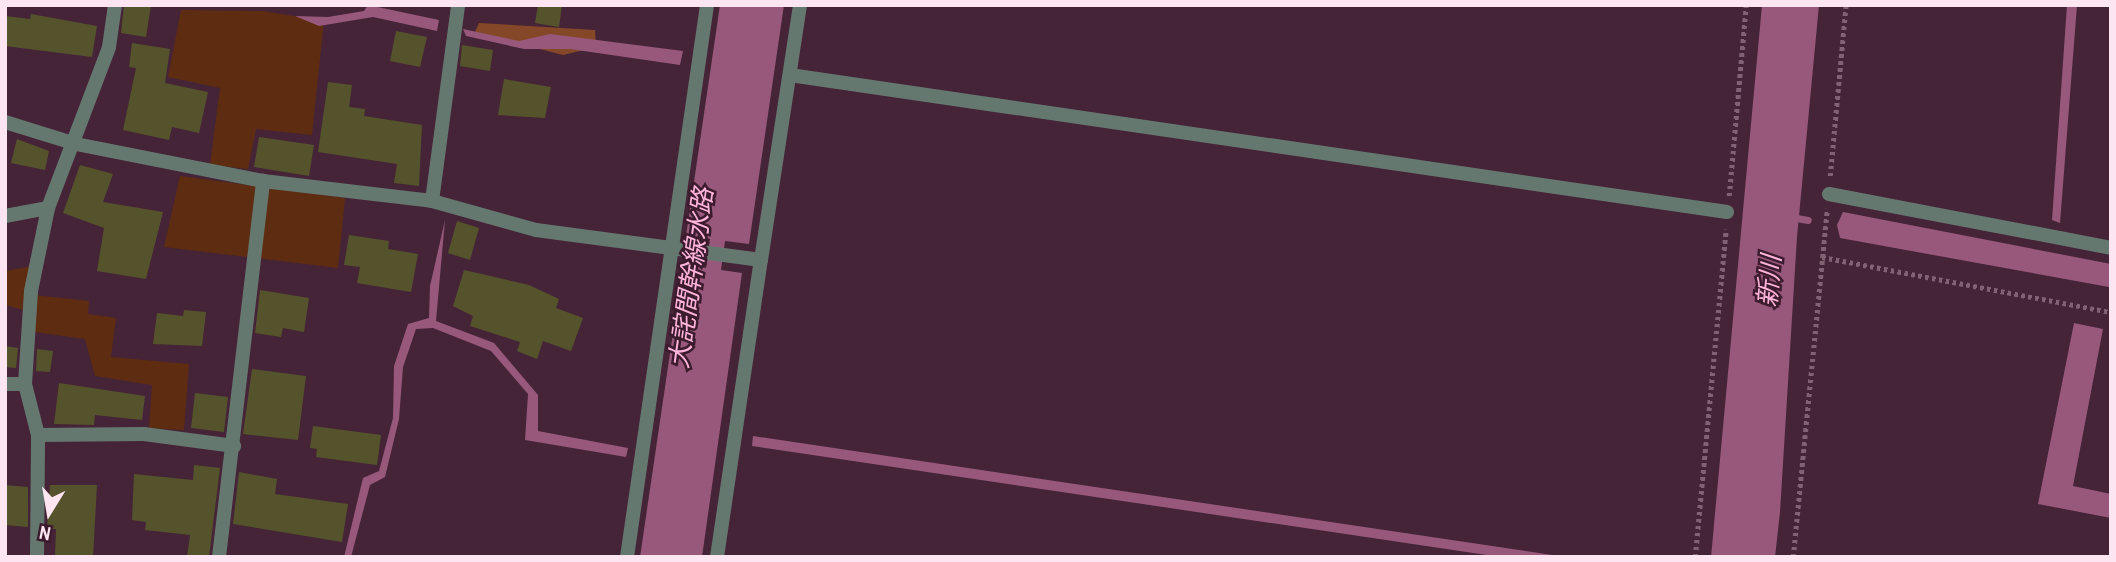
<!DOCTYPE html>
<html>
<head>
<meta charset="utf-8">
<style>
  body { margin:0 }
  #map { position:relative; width:2116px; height:562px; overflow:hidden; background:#462437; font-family:"Archivo Narrow","Noto Sans JP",sans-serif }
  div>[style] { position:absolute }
  .green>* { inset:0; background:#5e2c10 }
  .forest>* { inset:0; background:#844829 }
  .water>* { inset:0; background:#97587b }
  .stream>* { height:7px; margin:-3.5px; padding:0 3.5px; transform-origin:3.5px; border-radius:3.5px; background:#97587b }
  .building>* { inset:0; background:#54532c }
  .path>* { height:4.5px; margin-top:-2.25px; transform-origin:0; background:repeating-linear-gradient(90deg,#816273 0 3.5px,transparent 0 7px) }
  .lane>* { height:14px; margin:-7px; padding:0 7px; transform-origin:7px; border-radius:7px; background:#657870 }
  .street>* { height:14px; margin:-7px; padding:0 7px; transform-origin:7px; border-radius:7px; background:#657870 }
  span { translate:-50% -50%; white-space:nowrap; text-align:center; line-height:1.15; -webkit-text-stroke:5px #3b1b2d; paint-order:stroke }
  .water-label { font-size:26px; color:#ffb4db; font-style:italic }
  .frame { position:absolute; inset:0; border:7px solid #fde6f1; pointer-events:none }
  .north { position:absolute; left:14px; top:478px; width:70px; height:70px; -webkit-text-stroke:5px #3b1b2d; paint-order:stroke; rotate:191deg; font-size:19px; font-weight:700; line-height:28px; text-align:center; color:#fde6f1 }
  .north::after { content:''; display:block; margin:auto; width:24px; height:32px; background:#fde6f1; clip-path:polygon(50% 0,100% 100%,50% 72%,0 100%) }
</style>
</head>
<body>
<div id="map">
  <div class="green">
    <i style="clip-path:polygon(181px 10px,263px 11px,324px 21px,312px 135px,256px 129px,248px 169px,210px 165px,220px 88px,168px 77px)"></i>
    <i style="clip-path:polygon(180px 176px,345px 198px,338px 268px,164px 247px)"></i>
    <i style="clip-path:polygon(33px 266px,25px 294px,89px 301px,88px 314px,116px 318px,111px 357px,189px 364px,184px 430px,149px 428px,152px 385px,95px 376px,85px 339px,35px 332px,31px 312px,5px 305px,5px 271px)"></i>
  </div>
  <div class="forest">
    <i style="clip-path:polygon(479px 23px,595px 30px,596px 47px,563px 55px,475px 32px)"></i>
  </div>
  <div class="water">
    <i style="clip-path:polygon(368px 5px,439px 20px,437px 31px,373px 17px,319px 26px,295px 16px,328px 17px,364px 11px)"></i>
    <i style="clip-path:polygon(720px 5px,784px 5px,749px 244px,725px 241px,721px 270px,742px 273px,702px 557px,640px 557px,683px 265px,706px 268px,710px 239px,686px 236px)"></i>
    <i style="clip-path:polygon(1762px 5px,1819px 5px,1797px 237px,1780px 512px,1775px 557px,1711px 557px)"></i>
    <i style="clip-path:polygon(2067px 5px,2077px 5px,2060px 223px,2052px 220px)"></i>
    <i style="clip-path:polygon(463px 29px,519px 41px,550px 34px,683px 51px,680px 65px,570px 49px,524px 49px,466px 36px)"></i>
    <i style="clip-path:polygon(1843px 212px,2111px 264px,2109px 287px,1840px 238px,1837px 225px)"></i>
    <i style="clip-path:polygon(445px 220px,436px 321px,494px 343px,538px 395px,538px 431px,628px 448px,626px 457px,525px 440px,528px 394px,491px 351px,433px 328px,416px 329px,403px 367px,399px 419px,385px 477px,370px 485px,351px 557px,344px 557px,363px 478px,379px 471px,393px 418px,394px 366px,408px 324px,429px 318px,430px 286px)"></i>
    <i style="clip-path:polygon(2074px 323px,2103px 329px,2073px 486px,2111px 494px,2111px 518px,2038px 504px)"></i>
    <i style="clip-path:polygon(753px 436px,1566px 557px,1500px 557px,752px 446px)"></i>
  </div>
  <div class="stream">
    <i style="left:1791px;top:217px;width:17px;rotate:10deg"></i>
  </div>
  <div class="building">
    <i style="clip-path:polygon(124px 5px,151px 5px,146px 37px,121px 33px)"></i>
    <i style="clip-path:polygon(538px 5px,562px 5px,559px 27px,535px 23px)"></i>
    <i style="clip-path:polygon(31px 14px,97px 26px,92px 57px,5px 46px,5px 16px,30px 19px)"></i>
    <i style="clip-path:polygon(396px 31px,427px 37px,420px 67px,390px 61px)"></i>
    <i style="clip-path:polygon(132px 43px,170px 49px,165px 83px,208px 92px,199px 133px,172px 127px,169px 140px,123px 130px,136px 68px,129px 67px)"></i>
    <i style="clip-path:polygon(462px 45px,493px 50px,490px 71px,460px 66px)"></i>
    <i style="clip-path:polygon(504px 79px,551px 87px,545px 118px,498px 115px)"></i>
    <i style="clip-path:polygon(328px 82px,352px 85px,349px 107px,365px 109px,364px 116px,422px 125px,419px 186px,394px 183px,397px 164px,318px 152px)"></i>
    <i style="clip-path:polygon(259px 137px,314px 145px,309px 176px,254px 167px)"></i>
    <i style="clip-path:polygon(17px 139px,49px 151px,45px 170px,11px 163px)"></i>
    <i style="clip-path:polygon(80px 165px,113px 174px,103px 202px,163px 212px,146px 279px,97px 271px,104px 228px,63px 213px)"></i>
    <i style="clip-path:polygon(457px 221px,479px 228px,470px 260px,448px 253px)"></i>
    <i style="clip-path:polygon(349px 235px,389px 241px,388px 249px,418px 254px,411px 292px,357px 283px,360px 267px,344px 265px)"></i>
    <i style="clip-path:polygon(464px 270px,529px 285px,559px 299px,556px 308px,583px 318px,571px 351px,543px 341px,537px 359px,517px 351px,520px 342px,470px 326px,473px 316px,453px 306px)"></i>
    <i style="clip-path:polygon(260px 290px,309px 298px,304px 332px,283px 328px,281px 337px,255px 333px)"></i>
    <i style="clip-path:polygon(184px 310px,206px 312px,202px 346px,153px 344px,157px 313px,183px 316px)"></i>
    <i style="clip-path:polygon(5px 346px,18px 348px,16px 368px,5px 367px)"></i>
    <i style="clip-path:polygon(37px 349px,53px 351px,50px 372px,36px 371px)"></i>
    <i style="clip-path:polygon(252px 369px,306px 376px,298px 440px,243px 434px)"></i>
    <i style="clip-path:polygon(59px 383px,145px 396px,142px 420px,95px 415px,94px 425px,54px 424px)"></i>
    <i style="clip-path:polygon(195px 393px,228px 397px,224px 432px,191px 428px)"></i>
    <i style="clip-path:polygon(313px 426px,381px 435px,377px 465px,316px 457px,317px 449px,310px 448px)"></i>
    <i style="clip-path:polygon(194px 465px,220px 468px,209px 557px,187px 557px,190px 535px,145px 530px,146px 522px,132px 520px,134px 474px,193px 480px)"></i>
    <i style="clip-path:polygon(239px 472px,277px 479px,275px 494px,348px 504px,342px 542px,233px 524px)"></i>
    <i style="clip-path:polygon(5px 485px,28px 487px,28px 527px,5px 525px)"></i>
    <i style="clip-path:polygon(50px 485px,97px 485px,93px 557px,55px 557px,56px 529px,47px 529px)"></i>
  </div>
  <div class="path">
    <i style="left:1830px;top:176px;width:172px;rotate:-84.7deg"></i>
    <i style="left:1729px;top:196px;width:192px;rotate:-84.9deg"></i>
    <i style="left:1822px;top:257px;width:294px;rotate:10.8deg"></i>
    <i style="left:1695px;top:557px;width:329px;rotate:-84.6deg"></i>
    <i style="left:1793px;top:557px;width:350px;rotate:-84.4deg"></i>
  </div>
  <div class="lane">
    <i style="left:5px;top:122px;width:74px;rotate:17.2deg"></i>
  </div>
  <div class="street">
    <i style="left:790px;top:75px;width:947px;rotate:8.32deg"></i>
    <i style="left:76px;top:144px;width:191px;rotate:11.2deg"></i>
    <i style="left:263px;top:181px;width:170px;rotate:6.7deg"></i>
    <i style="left:432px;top:201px;width:108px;rotate:15.6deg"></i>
    <i style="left:536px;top:230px;width:227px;rotate:7.6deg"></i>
    <i style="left:761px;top:260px;width:258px;rotate:-81.3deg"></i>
    <i style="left:1829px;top:194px;width:287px;rotate:10.8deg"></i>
    <i style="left:432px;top:201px;width:198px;rotate:-82.4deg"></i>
    <i style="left:5px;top:216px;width:44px;rotate:-10.5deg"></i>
    <i style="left:48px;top:208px;width:172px;rotate:-69.2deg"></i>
    <i style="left:109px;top:47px;width:42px;rotate:-81.9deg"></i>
    <i style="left:5px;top:384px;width:20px"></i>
    <i style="left:38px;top:435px;width:106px;rotate:-0.5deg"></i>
    <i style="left:144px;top:434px;width:91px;rotate:7.6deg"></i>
    <i style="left:37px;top:557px;width:122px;rotate:-89.5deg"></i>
    <i style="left:38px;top:435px;width:53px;rotate:-104.3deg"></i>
    <i style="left:25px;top:384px;width:93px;rotate:-86.3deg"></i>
    <i style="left:31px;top:291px;width:85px;rotate:-78.4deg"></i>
    <i style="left:219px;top:557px;width:379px;rotate:-83.3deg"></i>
    <i style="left:627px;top:557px;width:558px;rotate:-81.75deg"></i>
    <i style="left:717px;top:557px;width:300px;rotate:-81.6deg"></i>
  </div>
  <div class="water-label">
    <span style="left:691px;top:278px;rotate:-82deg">大詫間幹線水路</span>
    <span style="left:1769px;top:281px;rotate:-85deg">新川</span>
  </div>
  <div class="frame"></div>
  <div class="north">N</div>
</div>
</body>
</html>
